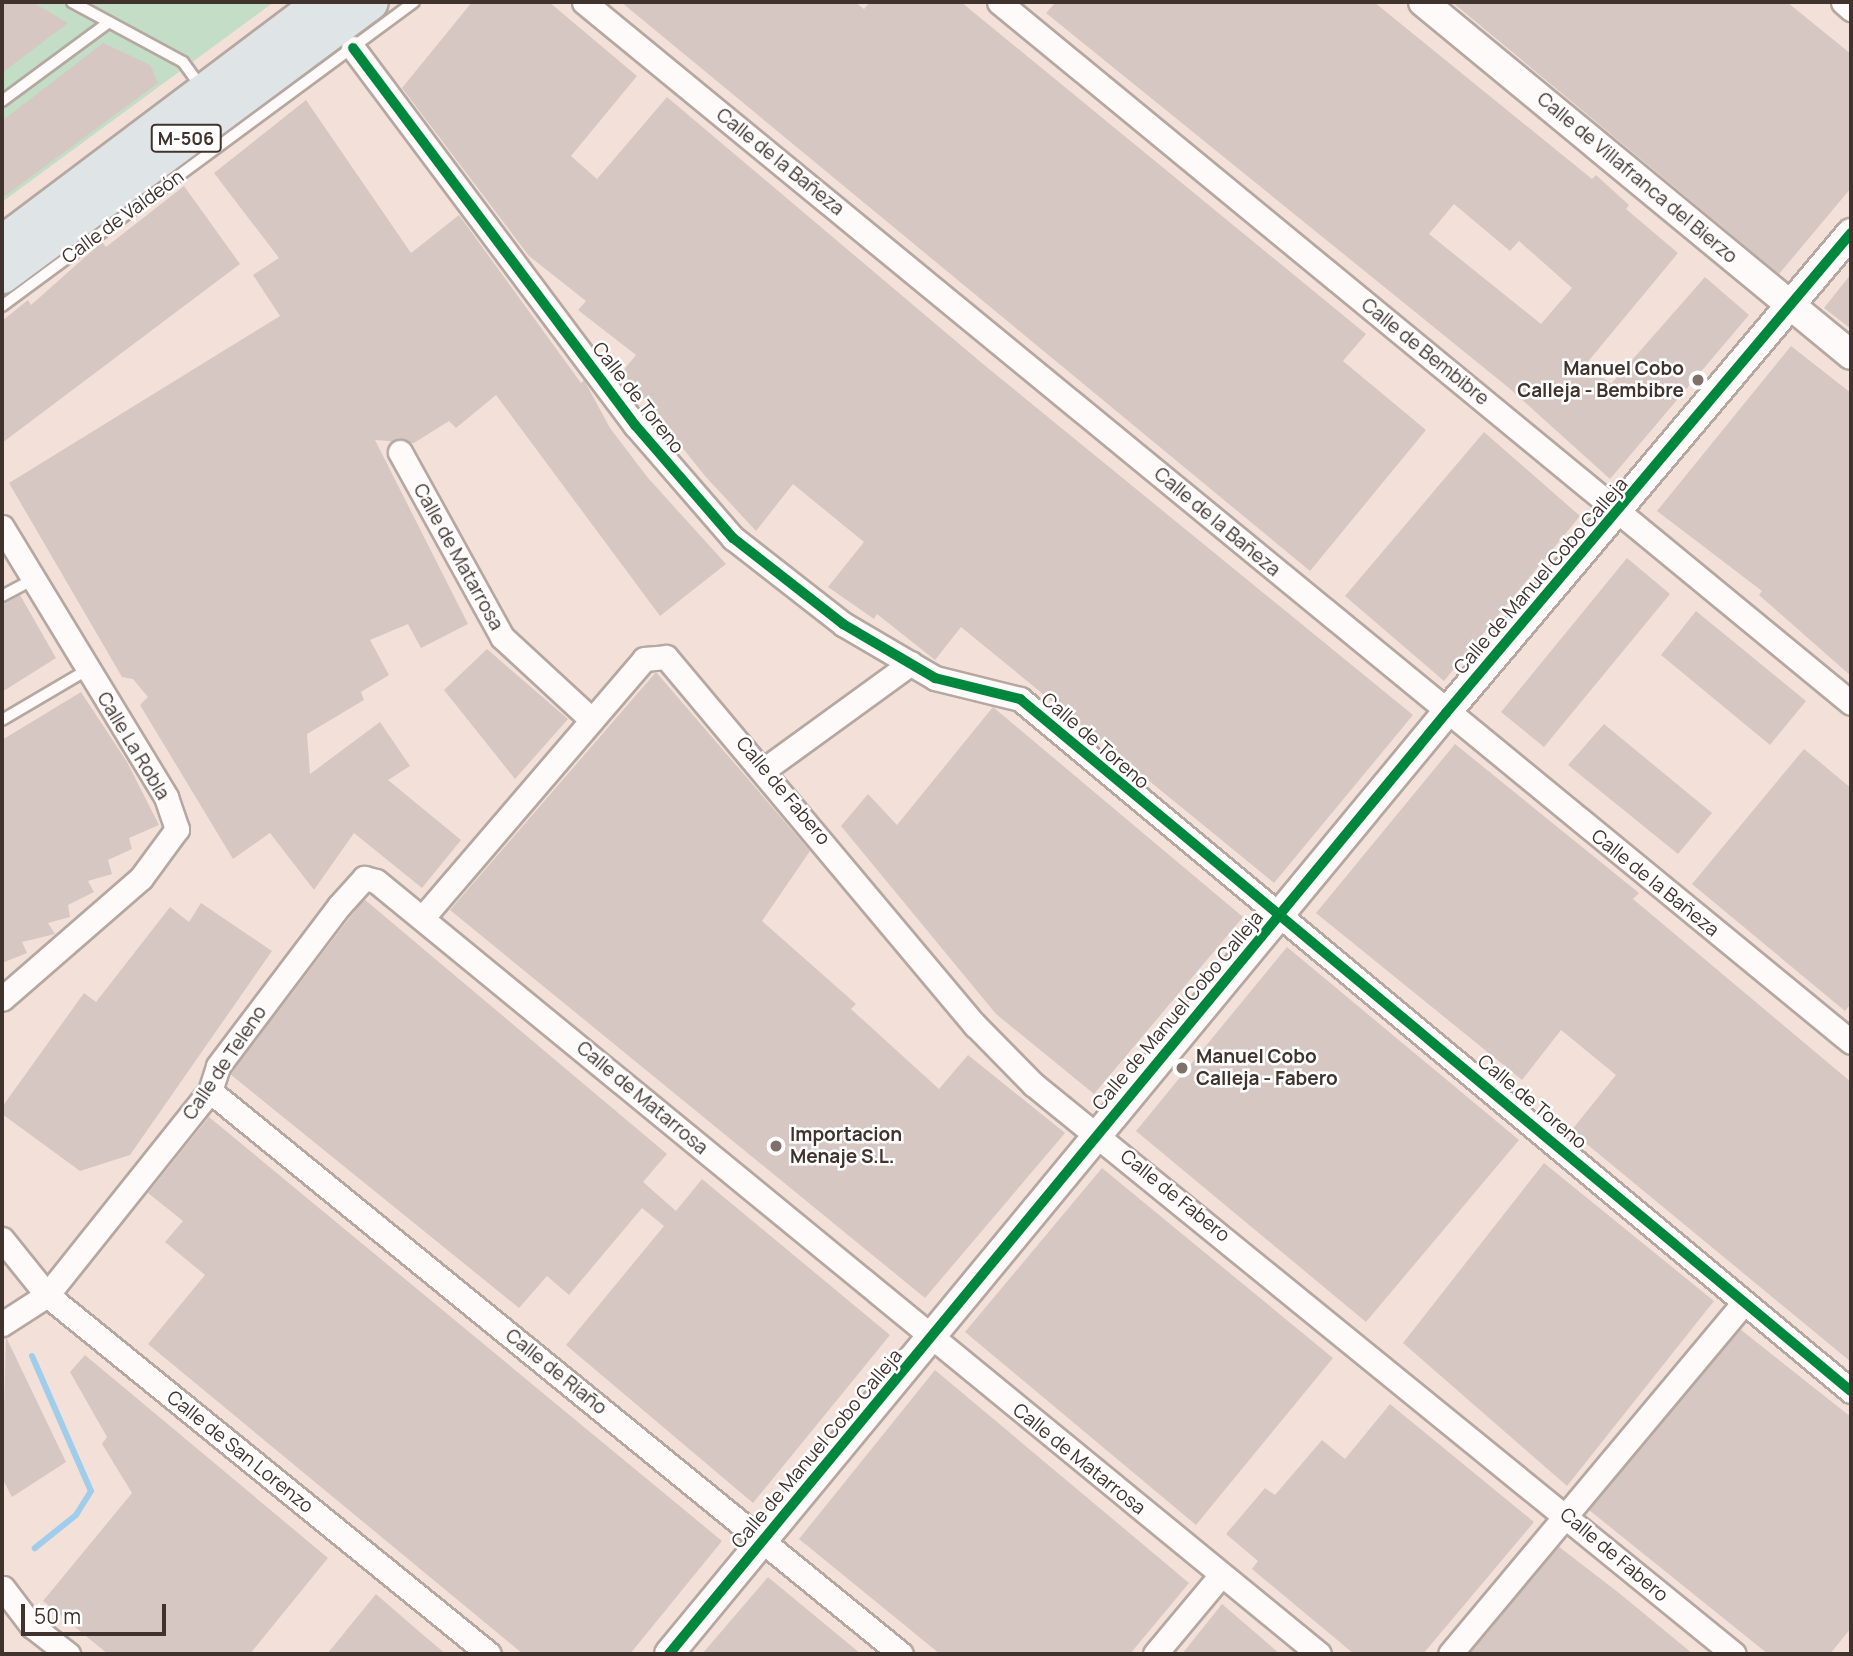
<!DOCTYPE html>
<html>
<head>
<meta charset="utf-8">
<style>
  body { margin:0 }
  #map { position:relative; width:1853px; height:1656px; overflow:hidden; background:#f3e1d9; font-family:Manrope,sans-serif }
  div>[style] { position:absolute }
  .green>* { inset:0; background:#c3ddc6 }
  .stream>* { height:6px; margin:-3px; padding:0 3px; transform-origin:3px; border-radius:3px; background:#9fcdeb }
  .building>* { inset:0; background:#d6c7c3 }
  .roads { filter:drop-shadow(2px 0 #b5a8a1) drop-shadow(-2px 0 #b5a8a1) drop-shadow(0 2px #b5a8a1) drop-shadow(0 -2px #b5a8a1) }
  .service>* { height:10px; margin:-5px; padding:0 5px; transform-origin:5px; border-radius:5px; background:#fdfaf9 }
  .minor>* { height:23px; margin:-11.5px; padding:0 11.5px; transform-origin:11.5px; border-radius:11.5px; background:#fdfaf9 }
  .tertiary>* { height:28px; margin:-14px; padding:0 14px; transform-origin:14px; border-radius:14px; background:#fdfaf9 }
  .primary>* { height:35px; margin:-17.5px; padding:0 17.5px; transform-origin:17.5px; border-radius:17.5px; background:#dfe5e6 }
  .cycleway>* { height:10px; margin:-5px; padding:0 5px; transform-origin:5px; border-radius:5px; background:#00873e }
  .dots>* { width:19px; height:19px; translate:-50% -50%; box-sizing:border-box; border:4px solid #fff; border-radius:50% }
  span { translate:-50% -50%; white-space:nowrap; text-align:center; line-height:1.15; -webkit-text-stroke:5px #fff; paint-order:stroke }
  .shield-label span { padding:2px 5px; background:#fff; border:2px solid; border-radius:5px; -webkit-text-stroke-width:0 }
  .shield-label { font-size:18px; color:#40332d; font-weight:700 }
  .street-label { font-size:19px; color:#40332d }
  .poi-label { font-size:19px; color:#40332d; font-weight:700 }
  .right { translate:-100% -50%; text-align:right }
  .left { translate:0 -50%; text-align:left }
  .frame { position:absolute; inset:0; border:4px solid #40332d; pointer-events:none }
  .scale { position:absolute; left:21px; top:1604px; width:145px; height:32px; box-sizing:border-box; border:4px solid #40332d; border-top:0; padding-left:9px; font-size:21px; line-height:24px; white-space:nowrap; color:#40332d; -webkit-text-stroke:5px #fff; paint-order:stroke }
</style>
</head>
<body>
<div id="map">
  <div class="green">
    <i style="clip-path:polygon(2px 2px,274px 2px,2px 202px)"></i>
  </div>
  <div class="stream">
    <i style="left:32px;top:1356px;width:147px;rotate:66.4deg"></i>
    <i style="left:91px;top:1491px;width:28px;rotate:122deg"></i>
    <i style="left:76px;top:1515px;width:53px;rotate:141.2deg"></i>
  </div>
  <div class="building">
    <i style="clip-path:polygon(2px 2px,32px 2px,68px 23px,2px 73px)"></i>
    <i style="clip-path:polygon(472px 2px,549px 2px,637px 76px,571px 156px,597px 179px,667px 97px,983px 364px,1413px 715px,1274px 883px,961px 627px,935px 660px,877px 614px,874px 619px,828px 587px,864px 542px,793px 484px,756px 531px,705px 476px,622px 372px,636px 355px,578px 310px,586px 301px,529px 256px,402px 88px)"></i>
    <i style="clip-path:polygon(621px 2px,855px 2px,864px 9px,870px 2px,961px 2px,1366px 334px,1343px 361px,1426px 430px,1310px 571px)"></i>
    <i style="clip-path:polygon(evenodd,1056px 2px,1374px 2px,1592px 179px,1596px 175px,1629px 205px,1626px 209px,1678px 253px,1586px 364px,1611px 384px,1705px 277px,1749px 315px,1610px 479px,1509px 388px,1046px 13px,1056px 2px,1454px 204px,1510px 251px,1519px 241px,1572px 288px,1541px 324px,1429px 234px,1454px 204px)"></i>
    <i style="clip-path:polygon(1452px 2px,1787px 2px,1851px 54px,1851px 188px,1779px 274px)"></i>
    <i style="clip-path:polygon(103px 43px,150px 65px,158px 83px,2px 198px,2px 121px)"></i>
    <i style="clip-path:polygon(306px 100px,411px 253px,459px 215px,581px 383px,584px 380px,610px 428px,648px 478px,726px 564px,660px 616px,496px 395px,456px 428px,449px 421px,414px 443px,375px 440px,468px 624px,421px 648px,408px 624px,370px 640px,389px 675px,361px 692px,364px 700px,307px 734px,310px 774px,380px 722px,410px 766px,388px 780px,461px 840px,422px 888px,354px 833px,314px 890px,270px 833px,233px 859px,140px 705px,148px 697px,133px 679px,122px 677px,9px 483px,280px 316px,253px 275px,279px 258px,214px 173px)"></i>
    <i style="clip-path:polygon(184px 186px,240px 264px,2px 443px,2px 321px,28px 300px,31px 305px,102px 242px,106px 247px)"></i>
    <i style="clip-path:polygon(1851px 274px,1851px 329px,1824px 308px)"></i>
    <i style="clip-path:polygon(1791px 346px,1851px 393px,1851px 676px,1759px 595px,1762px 591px,1657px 511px)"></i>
    <i style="clip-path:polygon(1484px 432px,1580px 516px,1444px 681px,1345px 596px)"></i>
    <i style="clip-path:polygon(1627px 558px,1670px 594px,1544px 747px,1501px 712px)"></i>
    <i style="clip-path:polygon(20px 595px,56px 658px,2px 692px,2px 605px)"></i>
    <i style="clip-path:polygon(1696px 611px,1806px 701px,1770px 745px,1661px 655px)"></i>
    <i style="clip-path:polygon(487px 649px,568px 719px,515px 779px,444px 690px)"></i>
    <i style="clip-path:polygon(656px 672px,810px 851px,762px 921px,856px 1004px,851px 1009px,939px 1089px,968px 1055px,1065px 1133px,925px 1298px,450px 910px)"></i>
    <i style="clip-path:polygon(81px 692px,127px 762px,159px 825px,129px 838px,132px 849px,108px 860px,112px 874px,88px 881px,94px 892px,68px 905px,70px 917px,48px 923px,55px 934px,22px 942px,27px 953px,2px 963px,2px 740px)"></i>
    <i style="clip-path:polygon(993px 707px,1243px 917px,1094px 1094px,996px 1014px,841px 826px,868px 794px,897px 825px)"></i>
    <i style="clip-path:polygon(1604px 724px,1712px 813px,1678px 854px,1568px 765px)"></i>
    <i style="clip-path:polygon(1455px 744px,1639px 893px,1633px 899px,1851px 1082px,1851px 1362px,1571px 1131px,1616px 1075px,1561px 1030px,1522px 1080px,1316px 913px)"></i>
    <i style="clip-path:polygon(1804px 749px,1851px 788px,1851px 1004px,1845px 1011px,1692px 884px)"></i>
    <i style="clip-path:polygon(364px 899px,667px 1154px,643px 1182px,676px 1211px,702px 1179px,890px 1335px,753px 1503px,566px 1345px,664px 1226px,642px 1208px,569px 1295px,547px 1276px,519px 1308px,230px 1074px)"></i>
    <i style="clip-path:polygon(201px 903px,272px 951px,130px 1155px,80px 1171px,2px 1114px,2px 1107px,84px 993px,96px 1002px,170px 907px,189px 922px)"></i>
    <i style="clip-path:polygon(1287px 947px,1519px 1140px,1366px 1322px,1136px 1131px)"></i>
    <i style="clip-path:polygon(209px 1117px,722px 1541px,630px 1654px,523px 1654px,148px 1344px,205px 1275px,165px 1242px,183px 1221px,148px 1193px)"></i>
    <i style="clip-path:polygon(1544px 1163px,1714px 1301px,1567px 1486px,1403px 1343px)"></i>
    <i style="clip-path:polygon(1102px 1168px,1333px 1358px,1196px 1525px,965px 1332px)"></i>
    <i style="clip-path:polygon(1740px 1329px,1851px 1417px,1851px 1628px,1830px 1654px,1768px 1654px,1589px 1510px)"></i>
    <i style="clip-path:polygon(6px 1337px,66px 1462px,12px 1497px,2px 1478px)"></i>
    <i style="clip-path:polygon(85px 1355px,328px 1558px,250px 1654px,108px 1654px,43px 1601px,132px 1493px,102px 1444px,107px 1437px,70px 1372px)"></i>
    <i style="clip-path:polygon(935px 1370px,1189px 1583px,1130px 1654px,940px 1654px,799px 1539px)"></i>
    <i style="clip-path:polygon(1390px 1404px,1534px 1522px,1423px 1654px,1354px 1654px,1252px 1569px,1258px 1561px,1226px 1534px,1265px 1488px,1275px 1495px,1322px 1440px,1345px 1459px)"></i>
    <i style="clip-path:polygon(1558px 1546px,1619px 1593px,1693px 1654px,1468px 1654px)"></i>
    <i style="clip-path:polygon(768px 1577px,861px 1654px,702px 1654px)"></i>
    <i style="clip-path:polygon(376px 1594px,422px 1634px,446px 1654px,327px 1654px)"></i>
    <i style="clip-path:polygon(1222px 1604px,1280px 1654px,1182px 1654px)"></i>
  </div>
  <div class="roads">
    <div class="service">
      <i style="left:72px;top:2px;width:126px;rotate:28.4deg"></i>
      <i style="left:183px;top:62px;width:32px;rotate:54deg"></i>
      <i style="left:2px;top:101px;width:133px;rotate:-36.4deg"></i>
      <i style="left:2px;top:306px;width:512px;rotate:-36.42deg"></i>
      <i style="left:2px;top:596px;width:34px;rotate:-28deg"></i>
      <i style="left:2px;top:720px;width:99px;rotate:-30.5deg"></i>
    </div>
    <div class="minor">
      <i style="left:584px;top:2px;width:1639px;rotate:39.38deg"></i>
      <i style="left:999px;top:2px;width:1103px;rotate:39.45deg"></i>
      <i style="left:1843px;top:2px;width:11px;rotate:41deg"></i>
      <i style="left:353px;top:48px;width:471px;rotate:53.2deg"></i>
      <i style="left:635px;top:425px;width:150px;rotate:49.1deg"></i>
      <i style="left:733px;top:538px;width:140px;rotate:38deg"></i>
      <i style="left:843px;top:624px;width:107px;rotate:30.4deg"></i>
      <i style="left:935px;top:678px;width:88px;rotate:13.9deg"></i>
      <i style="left:1020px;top:699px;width:1081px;rotate:39.79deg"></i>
      <i style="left:400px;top:452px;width:211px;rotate:61.1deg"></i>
      <i style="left:502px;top:637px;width:122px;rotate:42.7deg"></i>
      <i style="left:2px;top:527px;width:316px;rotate:58.7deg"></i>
      <i style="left:166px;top:797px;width:34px;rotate:71deg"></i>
      <i style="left:177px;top:829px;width:61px;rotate:126.3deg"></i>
      <i style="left:141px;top:878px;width:184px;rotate:139deg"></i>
      <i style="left:765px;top:769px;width:180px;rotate:-36deg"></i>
      <i style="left:424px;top:916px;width:338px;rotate:-49.4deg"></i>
      <i style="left:644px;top:659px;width:22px;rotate:-5deg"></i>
      <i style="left:666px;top:657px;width:481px;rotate:50deg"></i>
      <i style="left:975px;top:1025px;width:83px;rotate:45.5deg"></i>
      <i style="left:1033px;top:1084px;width:903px;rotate:39.12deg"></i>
      <i style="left:210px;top:1091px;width:891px;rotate:39.17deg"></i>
      <i style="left:2px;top:1239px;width:72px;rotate:51.2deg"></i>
      <i style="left:47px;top:1295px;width:569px;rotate:39.08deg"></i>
      <i style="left:2px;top:1324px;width:54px;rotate:-32.8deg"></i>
      <i style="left:47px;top:1295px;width:261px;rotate:-51.4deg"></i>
      <i style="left:210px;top:1091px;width:26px;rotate:-72deg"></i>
      <i style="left:218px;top:1066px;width:201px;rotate:-52.9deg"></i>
      <i style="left:339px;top:906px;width:38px;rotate:-48deg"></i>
      <i style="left:364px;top:878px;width:12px;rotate:14deg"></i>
      <i style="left:376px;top:881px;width:1219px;rotate:39.34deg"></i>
      <i style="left:3px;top:1588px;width:48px;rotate:52.7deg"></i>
      <i style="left:32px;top:1626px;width:46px;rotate:37.9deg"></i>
      <i style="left:1155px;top:1654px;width:103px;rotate:-50.1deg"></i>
      <i style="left:1450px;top:1654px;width:457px;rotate:-50.1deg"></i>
    </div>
    <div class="tertiary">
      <i style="left:1423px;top:2px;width:555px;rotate:39.51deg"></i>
      <i style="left:669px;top:1654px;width:1220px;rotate:-50.45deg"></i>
      <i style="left:1446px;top:713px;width:628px;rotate:-49.84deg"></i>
    </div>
    <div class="primary">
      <i style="left:2px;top:243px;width:401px;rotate:-37deg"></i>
      <i style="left:2px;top:275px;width:458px;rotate:-36.6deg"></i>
    </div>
  </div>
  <div class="cycleway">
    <i style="left:353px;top:48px;width:471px;rotate:53.2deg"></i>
    <i style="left:635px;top:425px;width:150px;rotate:49.1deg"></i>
    <i style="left:733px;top:538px;width:140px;rotate:38deg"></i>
    <i style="left:843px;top:624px;width:107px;rotate:30.4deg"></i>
    <i style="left:935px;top:678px;width:88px;rotate:13.9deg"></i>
    <i style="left:1020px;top:699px;width:1081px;rotate:39.79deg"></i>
    <i style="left:669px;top:1654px;width:1220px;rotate:-50.45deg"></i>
    <i style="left:1446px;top:713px;width:628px;rotate:-49.84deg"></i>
  </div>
  <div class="dots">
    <i style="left:1698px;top:380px;background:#7f7069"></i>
    <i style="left:1182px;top:1068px;background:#7f7069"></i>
    <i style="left:776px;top:1146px;background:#7f7069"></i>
  </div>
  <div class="shield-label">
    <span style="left:186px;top:138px">M-506</span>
  </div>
  <div class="street-label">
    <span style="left:780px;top:162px;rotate:39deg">Calle de la Bañeza</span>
    <span style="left:1637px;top:178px;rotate:40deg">Calle de Villafranca del Bierzo</span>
    <span style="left:123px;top:217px;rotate:-36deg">Calle de Valdeón</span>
    <span style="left:1425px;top:352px;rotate:39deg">Calle de Bembibre</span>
    <span style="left:638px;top:398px;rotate:52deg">Calle de Toreno</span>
    <span style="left:1217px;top:522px;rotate:40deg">Calle de la Bañeza</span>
    <span style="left:458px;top:557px;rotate:61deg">Calle de Matarrosa</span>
    <span style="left:1541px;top:576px;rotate:-49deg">Calle de Manuel Cobo Calleja</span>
    <span style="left:1095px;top:741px;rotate:41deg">Calle de Toreno</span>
    <span style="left:133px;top:746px;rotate:59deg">Calle La Robla</span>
    <span style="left:783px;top:791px;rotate:50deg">Calle de Fabero</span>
    <span style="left:1655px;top:883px;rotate:39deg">Calle de la Bañeza</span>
    <span style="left:1178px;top:1011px;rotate:-50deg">Calle de Manuel Cobo Calleja</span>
    <span style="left:225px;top:1063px;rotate:-56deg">Calle de Teleno</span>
    <span style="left:642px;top:1098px;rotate:40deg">Calle de Matarrosa</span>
    <span style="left:1532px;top:1102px;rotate:40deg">Calle de Toreno</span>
    <span style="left:1175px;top:1196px;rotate:39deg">Calle de Fabero</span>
    <span style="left:556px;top:1372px;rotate:39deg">Calle de Riaño</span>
    <span style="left:817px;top:1449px;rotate:-50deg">Calle de Manuel Cobo Calleja</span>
    <span style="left:240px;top:1452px;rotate:39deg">Calle de San Lorenzo</span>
    <span style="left:1079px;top:1459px;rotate:39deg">Calle de Matarrosa</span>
    <span style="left:1614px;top:1555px;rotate:40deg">Calle de Fabero</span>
  </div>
  <div class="poi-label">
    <span class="right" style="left:1684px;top:380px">Manuel Cobo<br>Calleja - Bembibre</span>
    <span class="left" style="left:1196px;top:1068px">Manuel Cobo<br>Calleja - Fabero</span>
    <span class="left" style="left:790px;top:1146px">Importacion<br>Menaje S.L.</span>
  </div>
  <div class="frame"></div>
  <div class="scale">50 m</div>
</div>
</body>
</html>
